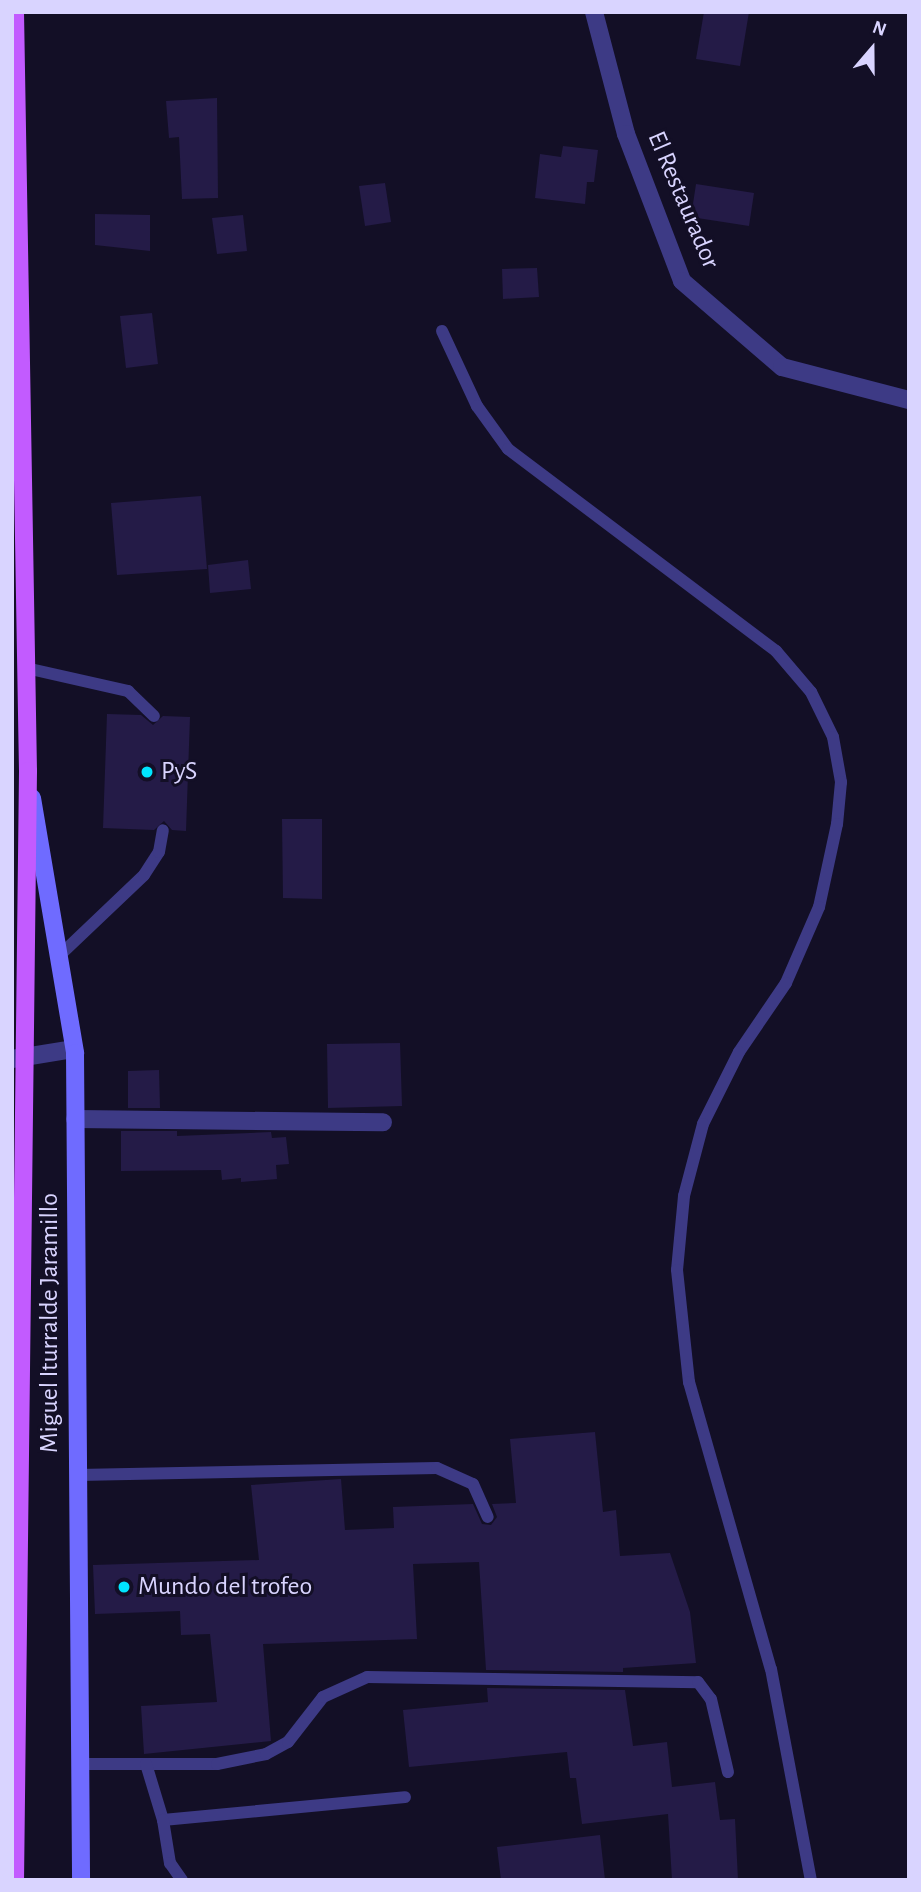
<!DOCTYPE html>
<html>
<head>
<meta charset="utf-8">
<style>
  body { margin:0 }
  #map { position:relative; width:921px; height:1892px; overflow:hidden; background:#130f26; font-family:"Alegreya Sans",sans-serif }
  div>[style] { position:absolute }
  .building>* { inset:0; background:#241b47 }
  .service>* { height:12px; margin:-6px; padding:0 6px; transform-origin:6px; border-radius:6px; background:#3d3a85 }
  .minor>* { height:18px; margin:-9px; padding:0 9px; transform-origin:9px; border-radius:9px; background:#3d3a85 }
  .secondary>* { height:18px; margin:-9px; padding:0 9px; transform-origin:9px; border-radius:9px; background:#6f6bff }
  .primary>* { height:18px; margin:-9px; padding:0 9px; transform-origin:9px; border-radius:9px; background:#c25bff }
  .dots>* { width:19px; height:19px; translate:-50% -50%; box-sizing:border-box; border:4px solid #130f26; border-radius:50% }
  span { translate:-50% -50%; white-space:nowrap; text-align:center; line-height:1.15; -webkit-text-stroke:6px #130f26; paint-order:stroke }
  .street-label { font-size:26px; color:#d9d4ff }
  .poi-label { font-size:26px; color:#d9d4ff }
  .left { translate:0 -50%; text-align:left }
  .frame { position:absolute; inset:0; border:14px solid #d9d4ff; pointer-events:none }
  .north { position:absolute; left:837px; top:14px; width:70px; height:70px; -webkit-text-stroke:5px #130f26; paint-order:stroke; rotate:20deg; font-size:19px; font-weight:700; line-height:28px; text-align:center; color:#d9d4ff }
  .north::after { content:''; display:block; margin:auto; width:24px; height:32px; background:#d9d4ff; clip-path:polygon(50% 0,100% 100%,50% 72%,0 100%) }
</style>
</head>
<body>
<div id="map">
  <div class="building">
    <i style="clip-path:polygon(704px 12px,749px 12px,740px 66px,696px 59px)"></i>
    <i style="clip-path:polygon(217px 98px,218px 198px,182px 199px,179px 137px,169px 138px,166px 101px)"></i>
    <i style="clip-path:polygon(563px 146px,598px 150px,594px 182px,587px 182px,585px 204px,535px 198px,540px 154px,561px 157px)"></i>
    <i style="clip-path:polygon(385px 183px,391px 222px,365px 226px,359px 186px)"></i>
    <i style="clip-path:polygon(696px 184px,754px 193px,749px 226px,691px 217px)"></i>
    <i style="clip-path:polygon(95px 214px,150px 215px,150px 251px,95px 245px)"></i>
    <i style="clip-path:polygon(243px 215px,247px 251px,217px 254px,212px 218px)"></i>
    <i style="clip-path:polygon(537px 268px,539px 297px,503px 299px,502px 269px)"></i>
    <i style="clip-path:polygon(152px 313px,158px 364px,126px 368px,120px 316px)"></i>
    <i style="clip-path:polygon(201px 496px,207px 569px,117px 575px,111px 503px)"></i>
    <i style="clip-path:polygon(248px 560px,251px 589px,210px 593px,208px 565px)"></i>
    <i style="clip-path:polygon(107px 714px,141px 715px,153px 725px,163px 716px,190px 717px,186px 831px,172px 830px,164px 821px,154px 830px,103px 828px)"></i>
    <i style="clip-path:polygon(282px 819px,322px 819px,322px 899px,283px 898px)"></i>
    <i style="clip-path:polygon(400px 1043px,402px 1106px,328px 1108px,327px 1044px)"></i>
    <i style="clip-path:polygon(159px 1070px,160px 1108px,128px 1108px,128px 1071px)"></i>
    <i style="clip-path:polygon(121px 1131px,177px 1131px,177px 1136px,271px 1132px,272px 1138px,286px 1137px,289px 1164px,276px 1165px,277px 1179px,241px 1182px,241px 1178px,222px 1180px,221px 1170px,121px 1171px)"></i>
    <i style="clip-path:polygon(595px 1432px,603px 1512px,616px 1510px,620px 1556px,670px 1553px,690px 1612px,696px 1663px,623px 1668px,623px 1672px,486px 1670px,479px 1562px,413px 1564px,417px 1639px,263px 1644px,271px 1741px,144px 1754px,141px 1706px,217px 1702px,210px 1634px,181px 1635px,180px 1611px,95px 1614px,93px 1565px,259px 1560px,251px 1485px,341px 1479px,345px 1530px,394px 1528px,393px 1507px,473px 1504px,482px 1524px,491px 1525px,497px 1517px,492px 1504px,516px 1503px,510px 1439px)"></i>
    <i style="clip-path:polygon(487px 1688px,625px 1690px,633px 1746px,667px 1742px,672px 1787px,715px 1782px,720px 1820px,735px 1819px,738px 1880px,672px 1880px,668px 1814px,582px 1824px,576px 1778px,570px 1778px,567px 1752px,409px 1767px,403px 1710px,488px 1702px)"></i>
    <i style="clip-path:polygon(600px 1835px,605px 1880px,501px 1880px,497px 1847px)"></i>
  </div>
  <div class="service">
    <i style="left:442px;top:331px;width:83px;rotate:65deg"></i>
    <i style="left:477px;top:406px;width:53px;rotate:54.2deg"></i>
    <i style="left:508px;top:449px;width:336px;rotate:37deg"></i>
    <i style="left:776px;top:651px;width:54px;rotate:49.5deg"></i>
    <i style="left:811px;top:692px;width:50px;rotate:63.9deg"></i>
    <i style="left:833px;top:737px;width:46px;rotate:79.9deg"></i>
    <i style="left:841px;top:782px;width:42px;rotate:95.4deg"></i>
    <i style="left:837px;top:824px;width:85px;rotate:102.2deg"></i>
    <i style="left:819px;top:907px;width:83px;rotate:113.5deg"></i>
    <i style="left:786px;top:983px;width:83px;rotate:124.3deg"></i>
    <i style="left:739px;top:1052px;width:80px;rotate:116.6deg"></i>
    <i style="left:703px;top:1124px;width:74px;rotate:104.8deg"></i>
    <i style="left:684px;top:1196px;width:74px;rotate:95.4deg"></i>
    <i style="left:677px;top:1270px;width:113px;rotate:83.9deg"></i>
    <i style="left:689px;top:1382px;width:298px;rotate:74.1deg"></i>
    <i style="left:771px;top:1669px;width:215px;rotate:79.3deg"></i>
    <i style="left:26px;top:668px;width:105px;rotate:12.7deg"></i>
    <i style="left:128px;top:691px;width:36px;rotate:44deg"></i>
    <i style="left:59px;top:956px;width:117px;rotate:-43.6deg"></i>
    <i style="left:144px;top:875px;width:27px;rotate:-57deg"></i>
    <i style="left:159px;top:852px;width:22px;rotate:-80deg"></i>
    <i style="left:78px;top:1475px;width:359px;rotate:-1.1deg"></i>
    <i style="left:437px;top:1468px;width:39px;rotate:24deg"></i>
    <i style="left:473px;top:1484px;width:36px;rotate:66deg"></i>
    <i style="left:80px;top:1764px;width:137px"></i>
    <i style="left:217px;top:1764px;width:50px;rotate:-11.5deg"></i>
    <i style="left:266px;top:1754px;width:25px;rotate:-29deg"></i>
    <i style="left:288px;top:1742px;width:57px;rotate:-52.1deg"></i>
    <i style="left:323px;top:1697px;width:48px;rotate:-24.4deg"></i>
    <i style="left:367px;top:1677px;width:331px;rotate:0.9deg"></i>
    <i style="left:698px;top:1682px;width:21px;rotate:53deg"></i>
    <i style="left:711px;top:1699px;width:75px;rotate:76.9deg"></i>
    <i style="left:146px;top:1764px;width:59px;rotate:73.1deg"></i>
    <i style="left:163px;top:1820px;width:243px;rotate:-5.4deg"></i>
    <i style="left:163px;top:1820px;width:44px;rotate:80.8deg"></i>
    <i style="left:170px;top:1863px;width:21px;rotate:55deg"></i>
  </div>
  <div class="minor">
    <i style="left:594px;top:12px;width:126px;rotate:75.3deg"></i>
    <i style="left:626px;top:134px;width:157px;rotate:69.1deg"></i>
    <i style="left:682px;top:281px;width:132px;rotate:40.7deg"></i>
    <i style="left:782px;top:367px;width:131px;rotate:14.6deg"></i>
    <i style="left:12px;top:1059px;width:63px;rotate:-9.2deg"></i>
    <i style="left:75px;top:1119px;width:308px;rotate:0.6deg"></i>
  </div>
  <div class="secondary">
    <i style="left:32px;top:798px;width:259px;rotate:80.4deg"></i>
    <i style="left:75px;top:1053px;width:827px;rotate:89.58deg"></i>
  </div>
  <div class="primary">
    <i style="left:15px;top:12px;width:759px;rotate:89.02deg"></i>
    <i style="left:28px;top:771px;width:1109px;rotate:90.67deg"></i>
  </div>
  <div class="dots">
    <i style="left:147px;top:772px;background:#00e5ff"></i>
    <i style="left:124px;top:1587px;background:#00e5ff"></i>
  </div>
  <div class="street-label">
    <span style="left:683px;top:200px;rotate:67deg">El Restaurador</span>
    <span style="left:50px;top:1323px;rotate:-90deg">Miguel Iturralde Jaramillo</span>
  </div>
  <div class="poi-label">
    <span class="left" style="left:161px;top:772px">PyS</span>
    <span class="left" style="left:138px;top:1587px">Mundo del trofeo</span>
  </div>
  <div class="frame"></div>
  <div class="north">N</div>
</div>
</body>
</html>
